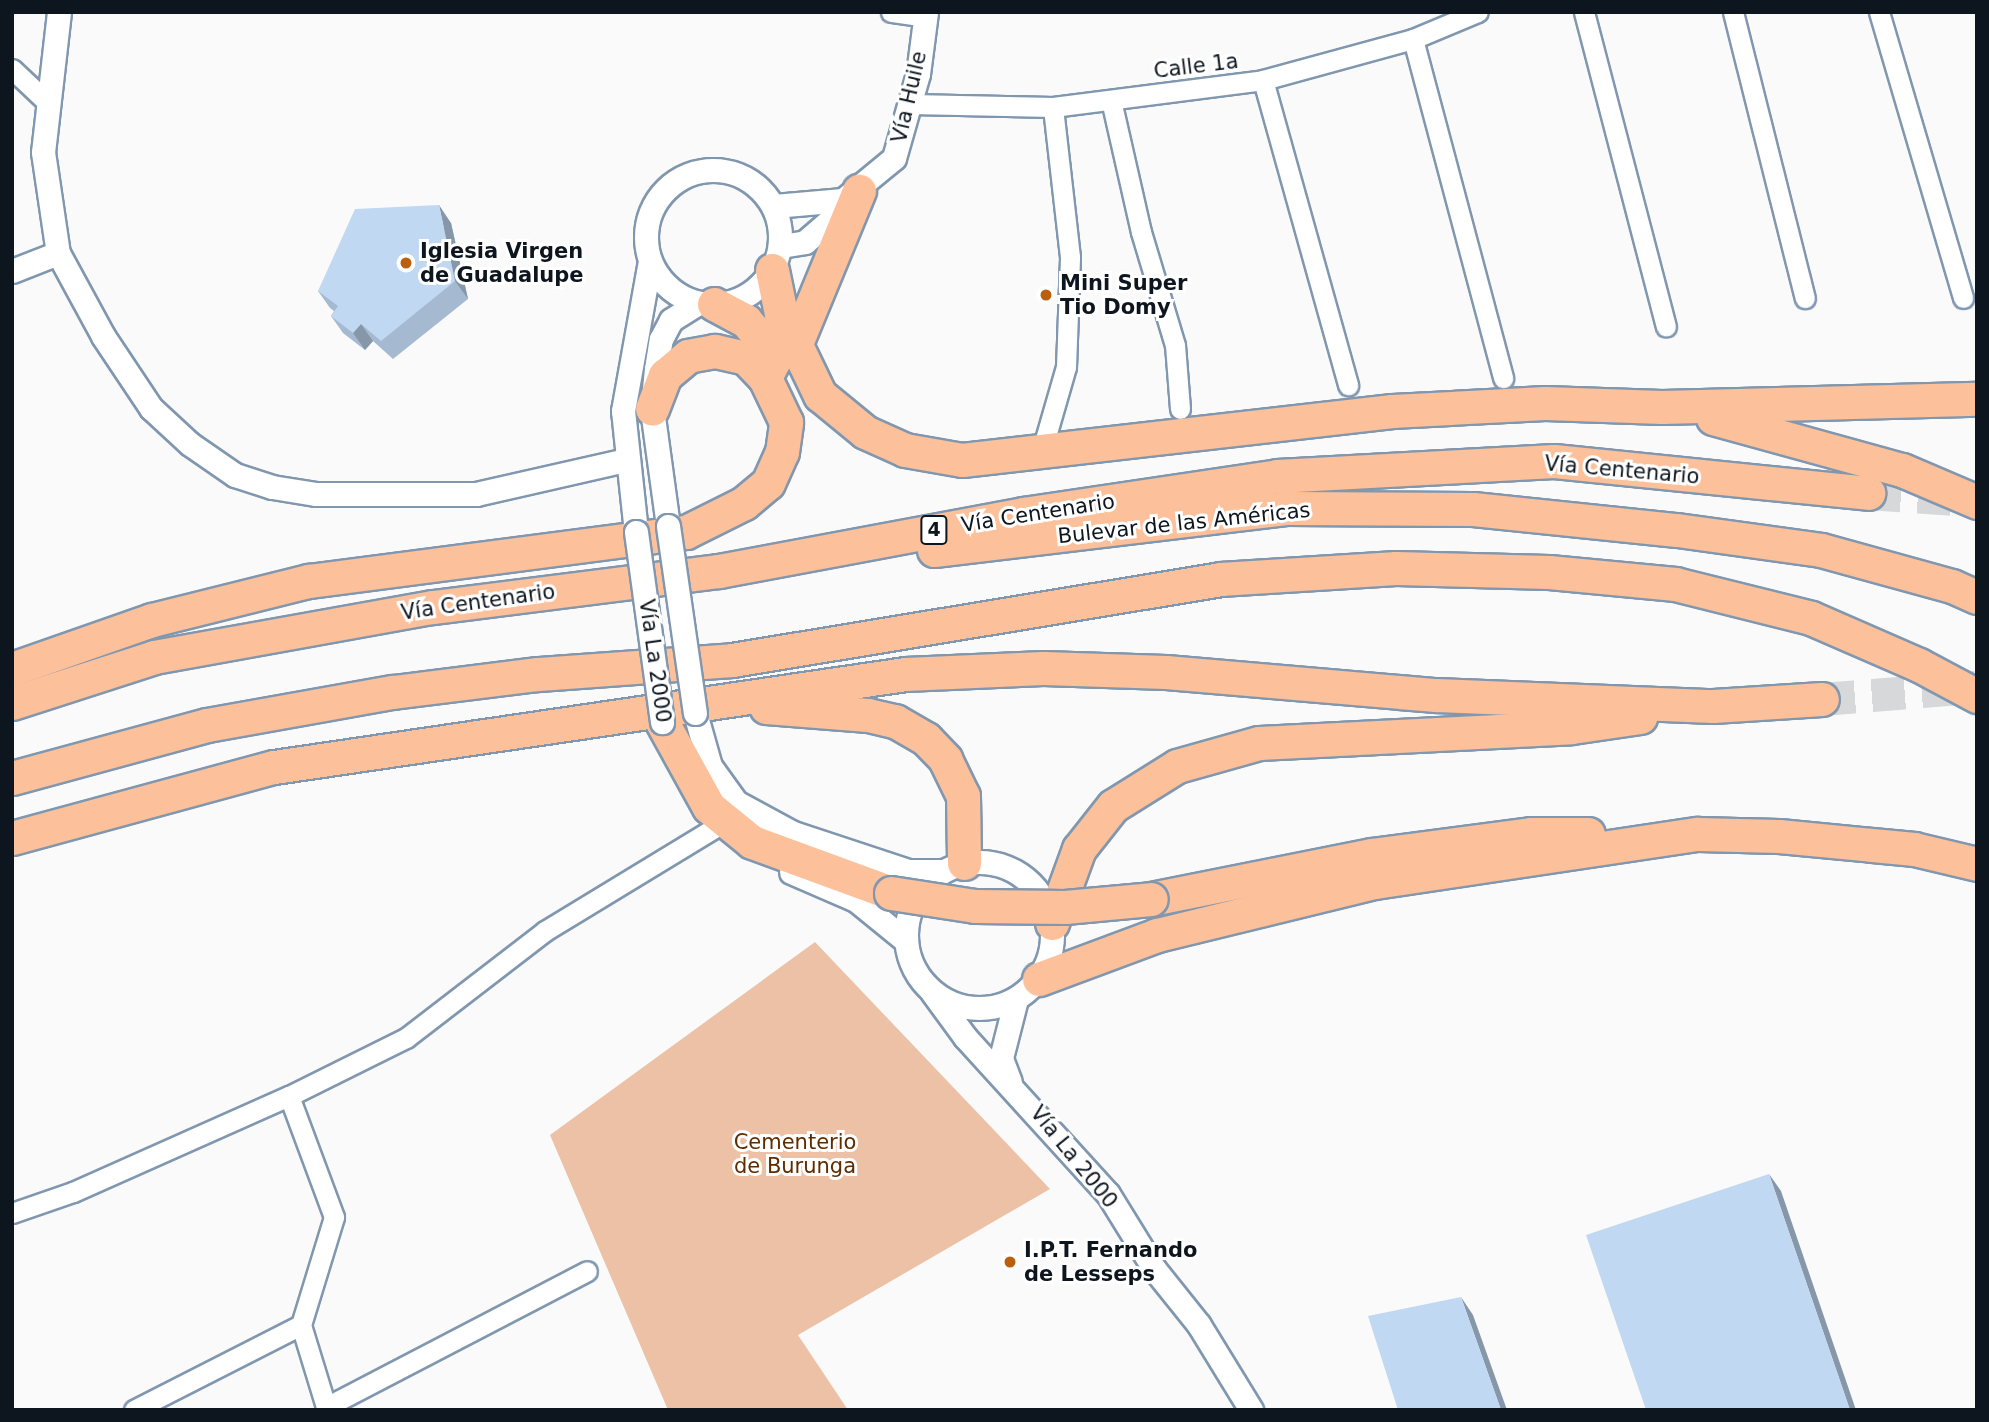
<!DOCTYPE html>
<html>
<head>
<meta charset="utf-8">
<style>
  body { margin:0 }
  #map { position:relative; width:1989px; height:1422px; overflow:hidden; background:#fafafa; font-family:"DejaVu Sans",sans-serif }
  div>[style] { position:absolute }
  .green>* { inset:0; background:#ecc1a6 }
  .motorway-tunnel>* { height:33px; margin-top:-16.5px; transform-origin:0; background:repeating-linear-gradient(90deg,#d6d8d9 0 33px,transparent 0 50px) }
  .roads { filter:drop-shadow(2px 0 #8097af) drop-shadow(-2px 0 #8097af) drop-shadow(0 2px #8097af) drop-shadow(0 -2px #8097af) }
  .minor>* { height:19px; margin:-9.5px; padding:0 9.5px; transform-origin:9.5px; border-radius:9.5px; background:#fff }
  .tertiary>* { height:23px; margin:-11.5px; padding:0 11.5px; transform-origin:11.5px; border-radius:11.5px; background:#fff }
  .tertiary>.ring { margin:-11.5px; padding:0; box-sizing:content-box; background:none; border:23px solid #fff; border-radius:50% }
  .motorway>* { height:33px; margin:-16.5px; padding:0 16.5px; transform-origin:16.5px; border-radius:16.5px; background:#fcc09a }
  .bridges { filter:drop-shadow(2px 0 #8097af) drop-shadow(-2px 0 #8097af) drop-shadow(0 2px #8097af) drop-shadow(0 -2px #8097af) }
  .tertiary-bridge>* { height:23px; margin:-11.5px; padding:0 11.5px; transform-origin:11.5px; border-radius:11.5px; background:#fff }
  .motorway-bridge>* { height:33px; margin:-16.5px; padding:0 16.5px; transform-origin:16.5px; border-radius:16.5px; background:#fcc09a }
  .wall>* { inset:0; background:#a5bad0 }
  .shaded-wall>* { inset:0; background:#8697a9 }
  .building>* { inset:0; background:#c0d8f2 }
  .dots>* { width:19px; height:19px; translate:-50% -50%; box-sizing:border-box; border:4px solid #fff; border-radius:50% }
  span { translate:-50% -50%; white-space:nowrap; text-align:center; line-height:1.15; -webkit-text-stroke:6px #fff; paint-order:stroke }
  .shield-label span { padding:2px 5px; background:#fff; border:2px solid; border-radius:5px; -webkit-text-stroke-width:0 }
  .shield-label { font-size:19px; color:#0d151e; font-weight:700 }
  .street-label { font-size:21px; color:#0d151e }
  .poi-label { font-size:21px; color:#0d151e; font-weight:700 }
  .left { translate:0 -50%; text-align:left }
  .park-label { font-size:21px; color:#5f2c00 }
  .frame { position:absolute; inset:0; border:14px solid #0d151e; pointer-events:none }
</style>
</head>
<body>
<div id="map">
  <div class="green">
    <i style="clip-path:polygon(815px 942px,1050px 1189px,798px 1335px,848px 1410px,668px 1410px,550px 1135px)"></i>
  </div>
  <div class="motorway-tunnel">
    <i style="left:1868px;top:493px;width:99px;rotate:4deg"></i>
    <i style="left:1822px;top:699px;width:154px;rotate:-4.5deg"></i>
  </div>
  <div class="roads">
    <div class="minor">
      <i style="left:891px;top:12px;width:34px;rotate:8deg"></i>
      <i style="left:1584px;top:12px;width:325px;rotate:75.4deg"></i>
      <i style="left:1733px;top:12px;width:295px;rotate:75.9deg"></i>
      <i style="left:1879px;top:12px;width:298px;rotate:73.6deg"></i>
      <i style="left:1413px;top:39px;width:351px;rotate:75.1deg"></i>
      <i style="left:12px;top:69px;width:47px;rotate:43.3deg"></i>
      <i style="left:1263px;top:80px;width:317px;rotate:74.4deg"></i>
      <i style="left:1111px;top:100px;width:135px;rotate:77.2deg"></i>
      <i style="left:1141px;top:232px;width:118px;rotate:73.3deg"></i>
      <i style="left:1175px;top:345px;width:64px;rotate:85.5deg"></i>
      <i style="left:911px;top:104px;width:142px;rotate:1.2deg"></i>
      <i style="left:1053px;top:107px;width:212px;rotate:-7.3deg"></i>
      <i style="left:1263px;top:80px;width:156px;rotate:-15.3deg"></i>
      <i style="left:1413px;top:39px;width:70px;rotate:-22.6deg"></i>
      <i style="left:1044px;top:443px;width:79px;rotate:-73.9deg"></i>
      <i style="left:1066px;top:367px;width:110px;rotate:-87.9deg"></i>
      <i style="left:1070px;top:257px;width:151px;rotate:-96.5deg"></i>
      <i style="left:289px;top:1096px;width:129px;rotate:69.6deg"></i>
      <i style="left:334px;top:1217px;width:113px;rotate:107deg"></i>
      <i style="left:301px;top:1325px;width:89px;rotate:73deg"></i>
      <i style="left:12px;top:1213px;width:65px;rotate:-19deg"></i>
      <i style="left:73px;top:1192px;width:236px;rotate:-24deg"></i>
      <i style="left:289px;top:1096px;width:131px;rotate:-26.4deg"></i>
      <i style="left:406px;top:1038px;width:175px;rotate:-37.6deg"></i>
      <i style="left:545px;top:931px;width:200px;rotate:-31.3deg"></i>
      <i style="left:326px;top:1407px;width:294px;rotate:-27.5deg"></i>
      <i style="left:134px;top:1410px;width:187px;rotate:-27deg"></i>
    </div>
    <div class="tertiary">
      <i style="left:59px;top:12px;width:141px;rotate:96.5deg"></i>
      <i style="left:43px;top:152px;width:102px;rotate:81.6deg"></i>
      <i style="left:58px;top:253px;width:94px;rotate:61.5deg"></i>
      <i style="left:103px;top:336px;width:87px;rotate:56.3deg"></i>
      <i style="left:151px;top:408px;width:53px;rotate:42.7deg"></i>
      <i style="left:190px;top:444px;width:55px;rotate:34.6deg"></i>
      <i style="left:235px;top:475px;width:39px;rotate:18deg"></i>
      <i style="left:272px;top:487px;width:45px;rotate:9deg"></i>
      <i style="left:316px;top:494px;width:160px"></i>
      <i style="left:476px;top:494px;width:154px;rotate:-12.8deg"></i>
      <i class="ring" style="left:646px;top:170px;width:111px;height:111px"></i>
      <i style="left:774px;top:206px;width:69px;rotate:-5deg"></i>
      <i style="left:843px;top:200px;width:66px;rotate:-39.5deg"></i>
      <i style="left:894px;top:158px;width:87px;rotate:-74.1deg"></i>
      <i style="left:918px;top:74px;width:63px;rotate:-82.6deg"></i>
      <i style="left:781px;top:246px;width:24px;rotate:-9deg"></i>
      <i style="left:805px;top:242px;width:38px;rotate:-41deg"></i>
      <i style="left:834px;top:217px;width:19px;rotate:-62deg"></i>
      <i style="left:12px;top:271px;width:49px;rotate:-21.4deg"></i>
      <i style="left:668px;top:526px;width:118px;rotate:-97.8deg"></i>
      <i style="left:652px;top:409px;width:40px;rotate:-84.3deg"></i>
      <i style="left:656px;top:369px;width:30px;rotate:-81deg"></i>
      <i style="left:661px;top:339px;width:21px;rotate:-62deg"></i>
      <i style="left:671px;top:320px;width:32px;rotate:-32deg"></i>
      <i style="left:636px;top:532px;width:122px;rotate:-96.1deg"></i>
      <i style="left:623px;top:411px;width:152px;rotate:-79.8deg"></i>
      <i style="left:695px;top:713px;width:55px;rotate:74.2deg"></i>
      <i style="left:710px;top:766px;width:44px;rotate:54.2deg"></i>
      <i style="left:736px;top:802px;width:65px;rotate:28.5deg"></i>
      <i style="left:793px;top:833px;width:121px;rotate:18.3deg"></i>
      <i style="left:908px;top:871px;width:34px"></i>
      <i class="ring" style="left:906px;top:862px;width:123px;height:123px"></i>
      <i style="left:791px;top:872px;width:71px;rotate:23.3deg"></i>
      <i style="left:856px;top:900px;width:63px;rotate:39.2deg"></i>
      <i style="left:932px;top:992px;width:56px;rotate:53.7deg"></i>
      <i style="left:965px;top:1037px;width:212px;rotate:47.7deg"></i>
      <i style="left:1108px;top:1194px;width:89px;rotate:58.3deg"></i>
      <i style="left:1155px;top:1270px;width:70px;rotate:51.3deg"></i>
      <i style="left:1199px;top:1325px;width:100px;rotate:58.5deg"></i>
      <i style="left:1010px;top:1082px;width:26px;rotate:-111deg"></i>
      <i style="left:1001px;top:1058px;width:61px;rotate:-75.7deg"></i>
    </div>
    <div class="motorway">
      <i style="left:772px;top:270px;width:45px;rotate:78.4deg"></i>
      <i style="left:781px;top:314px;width:90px;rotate:64.3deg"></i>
      <i style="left:820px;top:395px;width:58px;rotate:39.4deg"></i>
      <i style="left:865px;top:432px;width:44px;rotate:24.2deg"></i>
      <i style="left:905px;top:450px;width:58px;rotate:10deg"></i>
      <i style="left:962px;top:460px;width:433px;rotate:-6.5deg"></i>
      <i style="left:1392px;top:411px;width:153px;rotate:-3deg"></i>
      <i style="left:1545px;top:403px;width:117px;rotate:2deg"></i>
      <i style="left:1662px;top:407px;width:315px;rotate:-1.5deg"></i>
      <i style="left:714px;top:304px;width:36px;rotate:28deg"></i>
      <i style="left:746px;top:321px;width:33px;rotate:50deg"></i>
      <i style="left:767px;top:346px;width:17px;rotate:69deg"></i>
      <i style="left:773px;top:362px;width:18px;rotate:117deg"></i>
      <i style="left:795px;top:346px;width:168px;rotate:-67.6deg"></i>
      <i style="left:1713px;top:418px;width:196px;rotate:15.4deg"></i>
      <i style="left:1902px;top:470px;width:82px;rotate:23.1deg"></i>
      <i style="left:934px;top:550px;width:354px;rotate:-6.8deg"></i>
      <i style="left:1285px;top:508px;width:188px;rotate:0.3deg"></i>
      <i style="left:1473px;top:509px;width:205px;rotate:5.9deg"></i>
      <i style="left:1677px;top:530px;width:145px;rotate:7.9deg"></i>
      <i style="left:1821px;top:550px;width:136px;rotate:15.4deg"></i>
      <i style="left:1952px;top:586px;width:27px;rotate:24deg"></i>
      <i style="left:12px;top:669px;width:148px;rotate:-19.3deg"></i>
      <i style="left:152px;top:620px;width:162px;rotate:-14deg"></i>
      <i style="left:309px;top:581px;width:380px;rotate:-7.4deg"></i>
      <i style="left:686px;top:532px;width:65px;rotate:-26.6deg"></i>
      <i style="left:744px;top:503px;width:31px;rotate:-40deg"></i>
      <i style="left:768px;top:483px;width:34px;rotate:-66deg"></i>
      <i style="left:782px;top:452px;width:30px;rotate:-82deg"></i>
      <i style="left:786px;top:422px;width:49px;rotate:-115.5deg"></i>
      <i style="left:765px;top:378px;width:28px;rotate:-134deg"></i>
      <i style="left:746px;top:358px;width:32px;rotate:-167deg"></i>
      <i style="left:715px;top:351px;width:27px;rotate:170deg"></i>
      <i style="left:688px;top:356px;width:30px;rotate:140deg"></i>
      <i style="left:665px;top:375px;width:36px;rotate:111deg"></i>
      <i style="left:12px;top:703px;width:149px;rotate:-17.9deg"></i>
      <i style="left:154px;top:657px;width:283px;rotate:-10.2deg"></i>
      <i style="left:433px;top:607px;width:288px;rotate:-7.2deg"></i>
      <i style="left:719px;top:571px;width:310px;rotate:-10.6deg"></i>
      <i style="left:1024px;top:514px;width:256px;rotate:-8.5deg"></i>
      <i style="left:1277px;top:476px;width:277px;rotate:-3.1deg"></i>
      <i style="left:1554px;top:461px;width:316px;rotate:5.8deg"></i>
      <i style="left:766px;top:707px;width:102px;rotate:4.5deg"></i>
      <i style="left:868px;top:715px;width:28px;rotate:13deg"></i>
      <i style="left:895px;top:721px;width:36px;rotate:30deg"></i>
      <i style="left:926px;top:739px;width:28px;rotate:46deg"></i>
      <i style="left:945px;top:759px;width:41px;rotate:64.1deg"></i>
      <i style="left:963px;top:796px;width:67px;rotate:89.1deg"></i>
      <i style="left:662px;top:722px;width:97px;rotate:61.1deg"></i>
      <i style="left:709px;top:807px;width:55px;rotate:39.1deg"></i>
      <i style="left:752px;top:842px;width:148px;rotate:20.1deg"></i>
      <i style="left:12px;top:778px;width:202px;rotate:-15.2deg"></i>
      <i style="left:207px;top:725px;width:189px;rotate:-10.1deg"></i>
      <i style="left:393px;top:692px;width:146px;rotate:-7.1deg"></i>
      <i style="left:538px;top:674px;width:195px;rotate:-4.1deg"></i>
      <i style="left:732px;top:660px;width:495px;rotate:-9.4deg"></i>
      <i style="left:1220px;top:579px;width:176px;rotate:-3.6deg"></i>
      <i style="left:1396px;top:568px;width:153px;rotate:1.5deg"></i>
      <i style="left:1549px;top:572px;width:127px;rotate:5.4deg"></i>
      <i style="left:1675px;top:584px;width:140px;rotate:14deg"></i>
      <i style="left:1811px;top:618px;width:118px;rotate:23.5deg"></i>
      <i style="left:1919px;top:665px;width:66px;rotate:28.1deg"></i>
      <i style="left:12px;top:838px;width:271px;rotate:-15.2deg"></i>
      <i style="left:274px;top:767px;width:638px;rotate:-8.38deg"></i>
      <i style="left:905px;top:674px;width:138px;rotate:-2.5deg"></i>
      <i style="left:1043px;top:668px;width:123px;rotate:1.9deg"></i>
      <i style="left:1166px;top:672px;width:271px;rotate:4.9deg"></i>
      <i style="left:1436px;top:695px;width:277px;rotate:2.3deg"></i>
      <i style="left:1713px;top:706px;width:109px;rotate:-3.7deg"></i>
      <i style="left:1151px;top:899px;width:224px;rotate:-11.3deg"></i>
      <i style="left:1371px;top:855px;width:161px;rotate:-7.5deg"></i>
      <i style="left:1531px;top:834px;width:57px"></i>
      <i style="left:1052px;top:923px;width:79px;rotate:-70deg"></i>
      <i style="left:1079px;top:849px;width:55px;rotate:-51.7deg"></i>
      <i style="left:1113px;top:806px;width:75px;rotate:-32deg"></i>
      <i style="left:1177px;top:766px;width:85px;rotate:-15.7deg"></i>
      <i style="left:1259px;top:743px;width:313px;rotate:-2.9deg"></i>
      <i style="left:1572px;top:727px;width:69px;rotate:-8.4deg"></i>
      <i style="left:1039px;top:979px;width:126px;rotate:-20.4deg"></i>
      <i style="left:1157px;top:935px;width:224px;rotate:-13.7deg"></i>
      <i style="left:1375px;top:882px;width:327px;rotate:-8.5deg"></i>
      <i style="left:1698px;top:834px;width:81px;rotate:1.4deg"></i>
      <i style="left:1779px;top:836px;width:136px;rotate:5.5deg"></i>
      <i style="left:1914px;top:849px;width:65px;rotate:13.4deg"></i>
    </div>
  </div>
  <div class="bridges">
    <div class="tertiary-bridge">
      <i style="left:668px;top:526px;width:189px;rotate:81.8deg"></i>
      <i style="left:636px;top:532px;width:192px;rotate:82.2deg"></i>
    </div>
    <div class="motorway-bridge">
      <i style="left:891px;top:893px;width:85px;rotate:8.8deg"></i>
      <i style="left:975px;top:906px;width:90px;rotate:0.6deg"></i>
      <i style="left:1065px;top:907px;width:86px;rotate:-5.3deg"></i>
    </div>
  </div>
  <div class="wall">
    <i style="clip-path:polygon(451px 223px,468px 299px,393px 359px,373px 341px,365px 350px,343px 333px,331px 316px,334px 311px,330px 308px,318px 291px)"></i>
  </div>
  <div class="shaded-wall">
    <i style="clip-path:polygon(439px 205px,451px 223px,468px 299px,455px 281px)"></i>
    <i style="clip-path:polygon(361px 324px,373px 341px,365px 350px,353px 333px)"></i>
    <i style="clip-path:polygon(1769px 1174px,1781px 1191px,1856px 1410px,1850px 1410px)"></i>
    <i style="clip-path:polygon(1461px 1297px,1473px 1315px,1507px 1410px,1501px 1410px)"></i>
  </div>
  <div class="building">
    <i style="clip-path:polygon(439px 205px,455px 281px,381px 341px,361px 324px,353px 333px,331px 316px,338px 306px,318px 291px,355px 209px)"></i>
    <i style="clip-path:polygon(1769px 1174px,1850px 1410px,1646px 1410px,1586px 1235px)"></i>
    <i style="clip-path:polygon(1461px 1297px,1501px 1410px,1398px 1410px,1368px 1316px)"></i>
  </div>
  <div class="dots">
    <i style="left:406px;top:263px;background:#bb5f0c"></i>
    <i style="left:1046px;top:295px;background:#bb5f0c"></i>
    <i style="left:1010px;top:1262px;background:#bb5f0c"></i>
  </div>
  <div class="shield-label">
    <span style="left:934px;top:530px">4</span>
  </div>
  <div class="street-label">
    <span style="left:1196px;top:66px;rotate:-7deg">Calle 1a</span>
    <span style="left:909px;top:97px;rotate:-77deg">Vía Huile</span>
    <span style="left:1622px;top:470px;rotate:5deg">Vía Centenario</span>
    <span style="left:1038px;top:513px;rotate:-9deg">Vía Centenario</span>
    <span style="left:1184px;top:523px;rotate:-6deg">Bulevar de las Américas</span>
    <span style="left:478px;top:602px;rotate:-8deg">Vía Centenario</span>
    <span style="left:655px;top:661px;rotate:82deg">Vía La 2000</span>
    <span style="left:1074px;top:1157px;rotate:51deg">Vía La 2000</span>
  </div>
  <div class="poi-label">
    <span class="left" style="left:420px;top:263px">Iglesia Virgen<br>de Guadalupe</span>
    <span class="left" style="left:1060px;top:295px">Mini Super<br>Tio Domy</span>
    <span class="left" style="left:1024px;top:1262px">I.P.T. Fernando<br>de Lesseps</span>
  </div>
  <div class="park-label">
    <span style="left:795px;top:1154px">Cementerio<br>de Burunga</span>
  </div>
  <div class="frame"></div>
</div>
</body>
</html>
